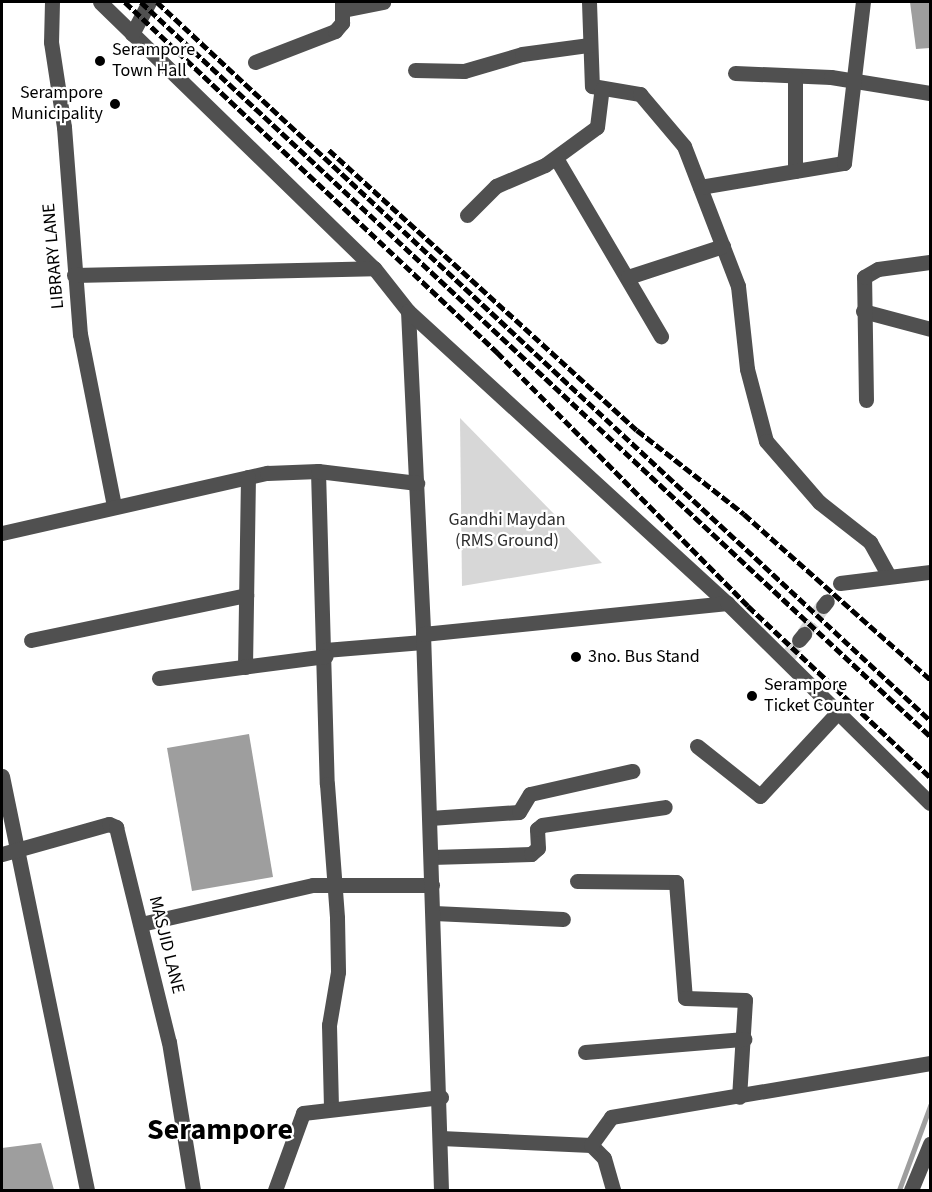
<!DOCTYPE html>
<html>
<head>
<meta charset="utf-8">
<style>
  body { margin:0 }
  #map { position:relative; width:932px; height:1192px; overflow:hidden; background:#fff; font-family:"Source Sans 3",sans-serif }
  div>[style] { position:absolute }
  .green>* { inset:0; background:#d7d7d7 }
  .water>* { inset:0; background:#9e9e9e }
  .stream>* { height:4.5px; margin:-2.25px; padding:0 2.25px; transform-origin:2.25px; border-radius:2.25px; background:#9e9e9e }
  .minor-tunnel>* { height:15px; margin-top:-7.5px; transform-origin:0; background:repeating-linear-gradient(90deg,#d9d9d9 0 15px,transparent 0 23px) }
  .minor>* { height:15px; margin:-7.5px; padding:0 7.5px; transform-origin:7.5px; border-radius:7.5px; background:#505050 }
  .rail>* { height:4.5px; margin-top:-2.25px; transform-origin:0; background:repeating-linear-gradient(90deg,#000 0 9px,transparent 0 12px) }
  .dots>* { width:16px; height:16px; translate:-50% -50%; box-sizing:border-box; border:3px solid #fff; border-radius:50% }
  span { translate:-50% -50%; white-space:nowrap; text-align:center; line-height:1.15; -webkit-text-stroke:4.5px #fff; paint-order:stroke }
  .poi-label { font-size:18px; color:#000 }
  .left { translate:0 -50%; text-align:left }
  .right { translate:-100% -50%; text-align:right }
  .street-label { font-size:18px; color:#000 }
  .park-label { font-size:18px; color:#2e2e2e }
  .town-label { font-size:30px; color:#000; font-weight:700 }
  .frame { position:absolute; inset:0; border:3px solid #000; pointer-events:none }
</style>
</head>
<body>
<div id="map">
  <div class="green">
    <i style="clip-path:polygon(460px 418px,602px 563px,462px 586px)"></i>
  </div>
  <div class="water">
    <i style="clip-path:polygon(910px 2px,930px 2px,930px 48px,916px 49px)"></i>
    <i style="clip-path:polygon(249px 734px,273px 877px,192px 891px,167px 748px)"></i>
    <i style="clip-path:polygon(41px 1143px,54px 1190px,2px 1190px,2px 1148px)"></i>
  </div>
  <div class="stream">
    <i style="left:899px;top:1190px;width:90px;rotate:-69.7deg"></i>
  </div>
  <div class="minor-tunnel">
    <i style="left:804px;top:634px;width:34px;rotate:-56deg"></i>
    <i style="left:787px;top:658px;width:22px;rotate:-56deg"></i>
  </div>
  <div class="minor">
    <i style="left:52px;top:2px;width:40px;rotate:91.4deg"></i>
    <i style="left:51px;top:42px;width:86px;rotate:81.3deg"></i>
    <i style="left:64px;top:127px;width:208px;rotate:85.6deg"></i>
    <i style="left:80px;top:334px;width:174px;rotate:78.8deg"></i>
    <i style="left:100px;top:2px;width:382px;rotate:44.2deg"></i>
    <i style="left:374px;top:268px;width:55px;rotate:51.7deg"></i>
    <i style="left:408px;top:311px;width:323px;rotate:87.3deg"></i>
    <i style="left:589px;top:2px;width:84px;rotate:88deg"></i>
    <i style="left:592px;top:86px;width:49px;rotate:9.5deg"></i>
    <i style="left:640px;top:94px;width:68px;rotate:49.8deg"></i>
    <i style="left:684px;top:146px;width:150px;rotate:68.9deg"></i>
    <i style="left:738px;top:286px;width:83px;rotate:83.8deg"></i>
    <i style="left:747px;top:369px;width:74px;rotate:75.2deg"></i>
    <i style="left:766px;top:441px;width:81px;rotate:49deg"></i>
    <i style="left:819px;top:502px;width:65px;rotate:38.1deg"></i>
    <i style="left:870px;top:542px;width:39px;rotate:61deg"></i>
    <i style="left:343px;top:10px;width:41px;rotate:-11.3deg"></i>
    <i style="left:132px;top:34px;width:36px;rotate:-62deg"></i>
    <i style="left:255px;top:62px;width:86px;rotate:-21.2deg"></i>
    <i style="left:335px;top:31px;width:11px;rotate:-49deg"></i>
    <i style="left:342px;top:23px;width:21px;rotate:-90deg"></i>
    <i style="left:415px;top:70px;width:49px;rotate:1.2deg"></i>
    <i style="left:464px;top:71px;width:60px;rotate:-16.3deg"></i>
    <i style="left:522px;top:54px;width:68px;rotate:-7.7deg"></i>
    <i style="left:735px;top:73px;width:96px;rotate:2.4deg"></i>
    <i style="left:831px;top:77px;width:100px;rotate:9.2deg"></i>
    <i style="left:795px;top:76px;width:95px;rotate:90deg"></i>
    <i style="left:556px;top:158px;width:207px;rotate:59.5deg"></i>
    <i style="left:700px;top:187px;width:146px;rotate:-9.5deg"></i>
    <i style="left:844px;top:163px;width:162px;rotate:-83.3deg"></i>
    <i style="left:467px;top:215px;width:41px;rotate:-45deg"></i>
    <i style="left:496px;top:186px;width:53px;rotate:-23.2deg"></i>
    <i style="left:545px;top:165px;width:64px;rotate:-36.2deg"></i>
    <i style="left:597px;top:127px;width:38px;rotate:-83deg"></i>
    <i style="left:74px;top:275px;width:300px;rotate:-1.3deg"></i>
    <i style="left:628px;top:277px;width:100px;rotate:-18.1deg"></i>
    <i style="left:408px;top:311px;width:432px;rotate:42.5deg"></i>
    <i style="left:863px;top:311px;width:69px;rotate:15deg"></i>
    <i style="left:866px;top:400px;width:123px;rotate:-90.9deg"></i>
    <i style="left:864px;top:277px;width:16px;rotate:-30deg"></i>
    <i style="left:878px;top:269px;width:52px;rotate:-7.7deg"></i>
    <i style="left:318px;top:471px;width:313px;rotate:88.4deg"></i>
    <i style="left:327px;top:784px;width:134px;rotate:85.7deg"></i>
    <i style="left:337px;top:918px;width:54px;rotate:88.9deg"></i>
    <i style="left:338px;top:972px;width:54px;rotate:99.6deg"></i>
    <i style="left:329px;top:1025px;width:83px;rotate:88.6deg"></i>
    <i style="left:2px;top:533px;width:272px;rotate:-12.8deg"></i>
    <i style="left:267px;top:473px;width:51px;rotate:-2.2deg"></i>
    <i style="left:318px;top:471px;width:100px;rotate:6.9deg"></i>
    <i style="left:840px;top:583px;width:91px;rotate:-7deg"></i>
    <i style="left:823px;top:606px;width:6px;rotate:-51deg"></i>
    <i style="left:31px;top:640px;width:220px;rotate:-11.8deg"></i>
    <i style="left:799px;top:640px;width:8px;rotate:-50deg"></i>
    <i style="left:325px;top:650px;width:98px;rotate:-4.7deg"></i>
    <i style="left:245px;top:667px;width:190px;rotate:-89.1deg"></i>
    <i style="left:159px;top:678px;width:168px;rotate:-7.5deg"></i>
    <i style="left:697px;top:746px;width:80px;rotate:38.4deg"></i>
    <i style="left:760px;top:796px;width:113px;rotate:-47.1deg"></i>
    <i style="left:2px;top:776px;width:423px;rotate:78.4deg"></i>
    <i style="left:430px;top:818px;width:89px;rotate:-3.9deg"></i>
    <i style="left:519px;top:812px;width:21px;rotate:-59deg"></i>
    <i style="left:530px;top:794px;width:105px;rotate:-12.7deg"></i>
    <i style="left:2px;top:854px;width:111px;rotate:-15.7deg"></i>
    <i style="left:109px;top:824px;width:8px;rotate:23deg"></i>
    <i style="left:116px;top:827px;width:221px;rotate:76.2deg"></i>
    <i style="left:169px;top:1042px;width:150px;rotate:80.8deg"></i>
    <i style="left:431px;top:857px;width:100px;rotate:-1.7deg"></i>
    <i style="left:531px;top:854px;width:9px;rotate:-41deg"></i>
    <i style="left:538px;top:848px;width:19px;rotate:-93deg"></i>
    <i style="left:537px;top:829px;width:6px;rotate:-39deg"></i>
    <i style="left:542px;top:825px;width:124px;rotate:-8.3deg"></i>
    <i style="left:577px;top:881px;width:99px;rotate:0.6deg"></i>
    <i style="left:676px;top:882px;width:116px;rotate:85.6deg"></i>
    <i style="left:685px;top:998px;width:60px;rotate:1.9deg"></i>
    <i style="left:745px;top:1000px;width:97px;rotate:93.5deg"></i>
    <i style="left:434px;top:913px;width:129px;rotate:2.7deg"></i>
    <i style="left:141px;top:924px;width:176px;rotate:-12.8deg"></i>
    <i style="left:313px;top:885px;width:119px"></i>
    <i style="left:585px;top:1052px;width:160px;rotate:-4.7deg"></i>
    <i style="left:441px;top:1138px;width:150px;rotate:2.7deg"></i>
    <i style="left:591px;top:1145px;width:18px;rotate:45deg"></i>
    <i style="left:604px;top:1158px;width:33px;rotate:74deg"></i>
    <i style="left:591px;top:1145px;width:34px;rotate:-54deg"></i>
    <i style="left:611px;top:1117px;width:324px;rotate:-9.6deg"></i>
    <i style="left:275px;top:1190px;width:82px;rotate:-70deg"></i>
    <i style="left:303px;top:1113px;width:139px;rotate:-6.6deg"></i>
    <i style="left:441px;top:1190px;width:556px;rotate:-91.85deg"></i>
    <i style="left:423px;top:634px;width:306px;rotate:-5.8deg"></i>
    <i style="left:727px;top:603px;width:285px;rotate:44.6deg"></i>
    <i style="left:911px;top:1190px;width:50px;rotate:-67.6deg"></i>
  </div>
  <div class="rail">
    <i style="left:125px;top:2px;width:511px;rotate:43.25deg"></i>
    <i style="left:497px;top:352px;width:357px;rotate:45.3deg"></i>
    <i style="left:748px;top:606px;width:250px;rotate:43.2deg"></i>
    <i style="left:141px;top:2px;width:1078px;rotate:42.93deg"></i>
    <i style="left:157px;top:2px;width:1055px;rotate:42.89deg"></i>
    <i style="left:329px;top:150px;width:416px;rotate:42.3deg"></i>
    <i style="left:637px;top:430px;width:136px;rotate:38.1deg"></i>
    <i style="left:744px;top:514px;width:249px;rotate:41.6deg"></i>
  </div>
  <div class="dots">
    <i style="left:100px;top:61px;background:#000"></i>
    <i style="left:115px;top:104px;background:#000"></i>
    <i style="left:576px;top:657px;background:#000"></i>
    <i style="left:752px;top:696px;background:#000"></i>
  </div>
  <div class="poi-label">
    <span class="left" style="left:112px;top:61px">Serampore<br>Town Hall</span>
    <span class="right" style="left:103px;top:104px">Serampore<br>Municipality</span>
    <span class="left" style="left:588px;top:657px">3no. Bus Stand</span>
    <span class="left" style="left:764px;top:696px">Serampore<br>Ticket Counter</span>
  </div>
  <div class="street-label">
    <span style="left:54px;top:256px;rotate:-95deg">LIBRARY LANE</span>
    <span style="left:166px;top:945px;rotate:76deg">MASJID LANE</span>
  </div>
  <div class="park-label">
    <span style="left:507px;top:531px">Gandhi Maydan<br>(RMS Ground)</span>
  </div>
  <div class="town-label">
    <span style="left:220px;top:1130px">Serampore</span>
  </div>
  <div class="frame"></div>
</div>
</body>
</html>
